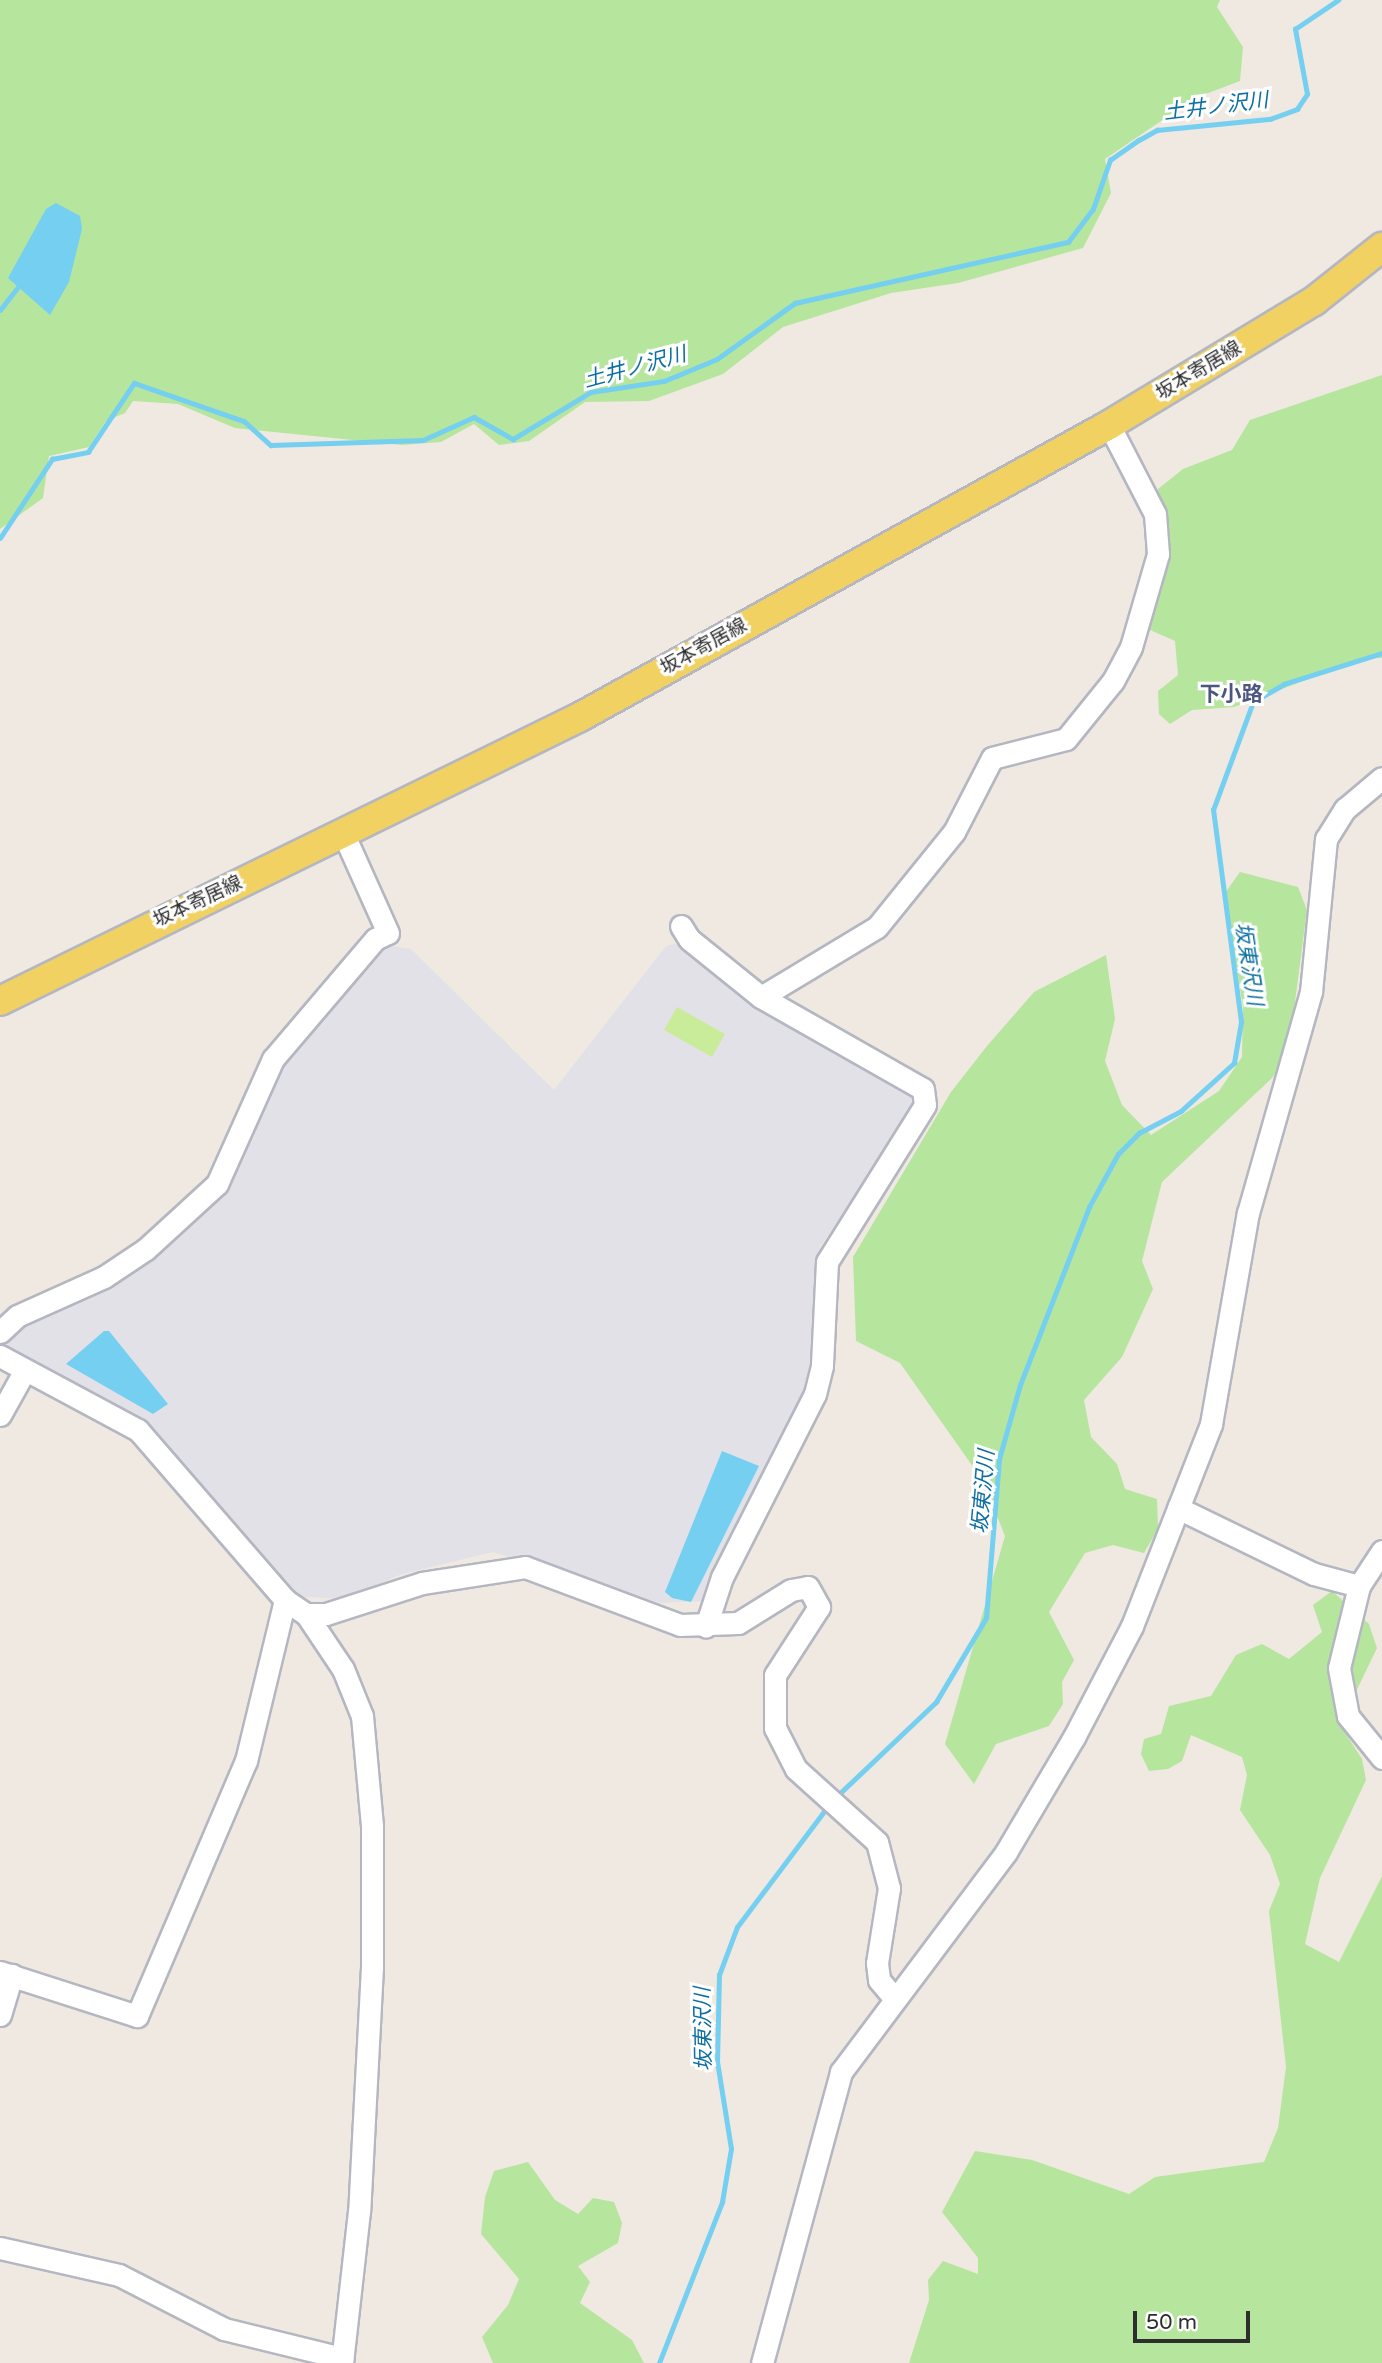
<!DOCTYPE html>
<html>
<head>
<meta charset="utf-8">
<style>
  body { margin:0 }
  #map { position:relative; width:1382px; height:2363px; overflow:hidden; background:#efe9e1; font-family:"Varela Round","Noto Sans JP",sans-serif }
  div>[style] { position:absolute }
  .industrial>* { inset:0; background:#e3e1e8 }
  .green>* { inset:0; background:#b6e59e }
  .pitch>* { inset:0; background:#c9ec9a }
  .water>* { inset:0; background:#75cff0 }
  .stream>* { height:4.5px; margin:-2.25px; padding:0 2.25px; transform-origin:2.25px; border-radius:2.25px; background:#75cff0 }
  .roads { filter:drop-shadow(2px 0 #b4b7c1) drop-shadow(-2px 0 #b4b7c1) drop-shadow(0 2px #b4b7c1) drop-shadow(0 -2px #b4b7c1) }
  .minor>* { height:21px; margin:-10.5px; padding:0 10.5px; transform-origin:10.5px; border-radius:10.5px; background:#fff }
  .major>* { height:28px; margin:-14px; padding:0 14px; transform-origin:14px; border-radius:14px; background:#f2d163 }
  span { translate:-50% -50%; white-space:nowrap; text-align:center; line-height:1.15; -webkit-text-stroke:6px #fff; paint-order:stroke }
  .street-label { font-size:19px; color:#2e2e2e }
  .water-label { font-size:21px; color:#0d6fa3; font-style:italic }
  .neighbourhood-label { font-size:21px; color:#4d5680; font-weight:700 }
  .scale { position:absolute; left:1133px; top:2311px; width:117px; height:32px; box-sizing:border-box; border:4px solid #2e2e2e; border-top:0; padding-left:9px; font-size:21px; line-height:24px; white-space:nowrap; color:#2e2e2e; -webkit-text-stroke:5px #fff; paint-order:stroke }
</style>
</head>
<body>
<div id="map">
  <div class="industrial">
    <i style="clip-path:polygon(679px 943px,786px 1022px,911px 1090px,917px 1103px,820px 1247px,808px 1391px,702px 1601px,659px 1603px,493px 1552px,402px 1574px,343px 1599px,289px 1596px,147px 1426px,2px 1345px,22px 1321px,195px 1217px,273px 1070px,378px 944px,411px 949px,554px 1090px,666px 946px)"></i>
  </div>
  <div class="green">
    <i style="clip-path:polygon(0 0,1220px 0,1217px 7px,1243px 47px,1240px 81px,1195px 98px,1105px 159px,1111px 193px,1083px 248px,958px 283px,891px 293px,783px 327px,723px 374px,649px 401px,585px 402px,529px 441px,499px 445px,474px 424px,441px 442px,402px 445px,235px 428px,178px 404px,133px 401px,125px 413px,106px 421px,89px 447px,49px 456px,43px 498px,0 529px)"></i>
    <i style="clip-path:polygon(1382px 375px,1382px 658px,1367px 657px,1234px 707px,1192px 710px,1170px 724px,1159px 714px,1158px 691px,1178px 675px,1175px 641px,1148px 629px,1164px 555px,1153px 493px,1183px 469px,1232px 450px,1250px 420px)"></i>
    <i style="clip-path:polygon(1240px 872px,1298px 887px,1307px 910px,1290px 1040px,1273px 1077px,1162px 1182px,1142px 1261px,1153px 1289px,1122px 1357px,1084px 1400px,1091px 1437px,1117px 1464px,1125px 1489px,1157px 1499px,1158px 1529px,1144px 1553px,1113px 1545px,1085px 1553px,1049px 1612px,1074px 1660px,1062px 1682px,1063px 1704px,1049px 1726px,996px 1744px,974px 1784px,945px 1744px,1005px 1536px,983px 1481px,900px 1363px,856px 1341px,853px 1257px,951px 1092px,987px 1046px,1034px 992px,1106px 955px,1115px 1019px,1105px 1061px,1122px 1105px,1151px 1135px,1219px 1091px,1242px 1057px,1243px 1007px,1225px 893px)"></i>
    <i style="clip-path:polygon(1332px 1591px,1369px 1624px,1377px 1648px,1340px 1725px,1362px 1759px,1366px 1780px,1320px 1878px,1305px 1944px,1339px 1962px,1382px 1876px,1382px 2363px,909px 2363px,929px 2300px,928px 2280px,943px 2261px,978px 2274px,978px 2258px,942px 2212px,975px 2151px,1032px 2160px,1129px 2194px,1155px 2177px,1264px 2162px,1278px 2128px,1286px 2067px,1269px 1911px,1280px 1884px,1270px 1855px,1240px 1810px,1247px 1775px,1242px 1757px,1191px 1735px,1182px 1761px,1168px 1769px,1149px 1771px,1141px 1754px,1144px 1739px,1161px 1734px,1169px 1706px,1211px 1696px,1236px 1655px,1262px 1644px,1289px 1659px,1322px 1632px,1313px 1605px)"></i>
    <i style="clip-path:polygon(528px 2162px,555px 2200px,578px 2214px,593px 2198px,614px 2202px,622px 2223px,618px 2243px,578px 2266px,590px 2282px,580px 2303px,632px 2340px,644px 2363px,493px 2363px,482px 2337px,508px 2305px,519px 2279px,481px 2234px,485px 2197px,494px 2171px)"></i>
  </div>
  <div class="pitch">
    <i style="clip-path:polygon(677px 1007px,725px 1034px,712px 1057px,664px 1030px)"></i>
  </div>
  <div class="water">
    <i style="clip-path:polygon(56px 203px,80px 216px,82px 229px,69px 282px,50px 315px,8px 278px,46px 209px)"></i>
    <i style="clip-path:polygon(104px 1331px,109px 1331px,168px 1404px,153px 1414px,66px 1364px)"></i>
    <i style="clip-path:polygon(722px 1451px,759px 1466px,691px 1602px,672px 1598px,665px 1592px)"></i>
  </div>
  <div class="stream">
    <i style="left:0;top:310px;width:28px;rotate:-52deg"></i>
    <i style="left:0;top:538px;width:95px;rotate:-56.6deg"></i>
    <i style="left:52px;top:459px;width:37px;rotate:-11deg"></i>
    <i style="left:88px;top:452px;width:83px;rotate:-56.3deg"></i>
    <i style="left:134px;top:383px;width:116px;rotate:19.1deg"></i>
    <i style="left:244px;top:421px;width:36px;rotate:42deg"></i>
    <i style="left:271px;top:445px;width:152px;rotate:-1.9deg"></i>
    <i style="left:423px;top:440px;width:56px;rotate:-24.3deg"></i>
    <i style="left:474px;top:417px;width:45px;rotate:29.4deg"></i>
    <i style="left:513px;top:439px;width:91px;rotate:-31.1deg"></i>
    <i style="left:591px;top:392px;width:74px;rotate:-8.6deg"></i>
    <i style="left:664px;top:381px;width:57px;rotate:-22.5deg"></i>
    <i style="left:717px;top:359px;width:96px;rotate:-35.7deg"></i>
    <i style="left:795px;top:303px;width:280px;rotate:-12.6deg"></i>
    <i style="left:1068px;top:242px;width:41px;rotate:-52.9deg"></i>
    <i style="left:1093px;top:209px;width:52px;rotate:-70.9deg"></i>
    <i style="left:1110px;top:160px;width:35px;rotate:-35deg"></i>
    <i style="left:1139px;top:140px;width:21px;rotate:-29deg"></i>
    <i style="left:1157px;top:130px;width:114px;rotate:-5.6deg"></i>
    <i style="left:1270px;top:119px;width:29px;rotate:-20deg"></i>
    <i style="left:1297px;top:109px;width:18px;rotate:-56deg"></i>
    <i style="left:1307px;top:94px;width:66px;rotate:-100.5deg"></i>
    <i style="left:1295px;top:29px;width:52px;rotate:-34deg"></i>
    <i style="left:837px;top:1796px;width:137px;rotate:-43.5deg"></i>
    <i style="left:936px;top:1702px;width:98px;rotate:-59.2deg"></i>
    <i style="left:986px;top:1618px;width:160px;rotate:-85.3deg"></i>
    <i style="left:999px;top:1459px;width:77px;rotate:-74.2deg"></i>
    <i style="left:1020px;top:1385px;width:191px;rotate:-68.8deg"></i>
    <i style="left:1089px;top:1207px;width:60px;rotate:-61.3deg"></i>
    <i style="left:1118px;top:1154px;width:30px;rotate:-45deg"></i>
    <i style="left:1139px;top:1133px;width:47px;rotate:-27.6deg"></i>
    <i style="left:1181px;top:1111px;width:72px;rotate:-42.2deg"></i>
    <i style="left:1234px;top:1063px;width:42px;rotate:-80.3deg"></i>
    <i style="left:1241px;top:1022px;width:214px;rotate:-97.5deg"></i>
    <i style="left:1213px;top:810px;width:115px;rotate:-69.7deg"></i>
    <i style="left:1253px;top:702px;width:36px;rotate:-30deg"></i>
    <i style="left:1284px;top:684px;width:103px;rotate:-17.6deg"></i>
    <i style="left:659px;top:2363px;width:173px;rotate:-68.6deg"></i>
    <i style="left:722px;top:2202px;width:54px;rotate:-80.4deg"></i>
    <i style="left:731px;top:2149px;width:88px;rotate:-99.1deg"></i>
    <i style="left:717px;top:2062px;width:87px;rotate:-88.7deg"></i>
    <i style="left:719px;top:1975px;width:51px;rotate:-69.4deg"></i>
    <i style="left:737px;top:1927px;width:153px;rotate:-53deg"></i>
  </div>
  <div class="roads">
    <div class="minor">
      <i style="left:681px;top:926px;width:15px;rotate:58deg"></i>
      <i style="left:689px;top:939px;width:92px;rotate:38.9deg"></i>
      <i style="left:761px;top:997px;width:186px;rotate:29.6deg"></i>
      <i style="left:923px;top:1089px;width:16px;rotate:83deg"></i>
      <i style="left:925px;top:1105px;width:185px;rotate:122deg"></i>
      <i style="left:827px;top:1262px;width:104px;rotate:92.8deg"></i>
      <i style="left:822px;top:1366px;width:29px;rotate:104deg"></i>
      <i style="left:815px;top:1394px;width:205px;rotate:116.9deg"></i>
      <i style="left:722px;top:1577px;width:52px;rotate:108.1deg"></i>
      <i style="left:761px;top:997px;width:135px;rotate:-31.1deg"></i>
      <i style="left:877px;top:927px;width:122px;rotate:-51deg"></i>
      <i style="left:954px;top:832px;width:83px;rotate:-62.8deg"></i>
      <i style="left:992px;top:758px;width:76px;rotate:-14.4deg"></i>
      <i style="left:1066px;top:739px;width:75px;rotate:-51deg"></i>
      <i style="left:1113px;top:681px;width:38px;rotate:-62deg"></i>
      <i style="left:1131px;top:647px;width:97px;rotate:-73.8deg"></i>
      <i style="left:1158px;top:554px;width:40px;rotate:-94.3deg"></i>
      <i style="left:1155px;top:514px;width:100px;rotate:-117.3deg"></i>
      <i style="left:0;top:1332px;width:23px;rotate:-43deg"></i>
      <i style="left:17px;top:1316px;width:95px;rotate:-24.1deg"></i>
      <i style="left:104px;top:1277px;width:50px;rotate:-33.7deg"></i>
      <i style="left:146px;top:1249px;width:96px;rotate:-42.5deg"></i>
      <i style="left:217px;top:1184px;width:137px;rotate:-65.9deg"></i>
      <i style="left:273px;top:1059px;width:157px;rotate:-49.6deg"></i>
      <i style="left:375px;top:939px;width:14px;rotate:-25deg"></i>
      <i style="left:388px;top:933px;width:107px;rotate:-114.2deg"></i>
      <i style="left:0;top:1356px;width:157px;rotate:28.2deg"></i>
      <i style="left:138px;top:1430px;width:225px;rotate:49.1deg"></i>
      <i style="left:285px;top:1600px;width:25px;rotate:34deg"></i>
      <i style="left:306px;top:1614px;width:66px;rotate:56.1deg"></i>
      <i style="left:343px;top:1669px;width:51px;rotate:68deg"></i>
      <i style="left:362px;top:1716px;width:109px;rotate:84.8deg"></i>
      <i style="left:372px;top:1825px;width:142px;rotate:90deg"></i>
      <i style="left:372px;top:1967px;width:244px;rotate:93deg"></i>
      <i style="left:359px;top:2211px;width:153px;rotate:96.4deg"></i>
      <i style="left:0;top:1415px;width:51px;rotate:-60.9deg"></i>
      <i style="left:1178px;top:1508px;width:151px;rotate:25.9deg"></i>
      <i style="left:1314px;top:1574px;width:47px;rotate:14.9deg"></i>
      <i style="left:1382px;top:1551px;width:42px;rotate:123.3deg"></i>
      <i style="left:1359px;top:1586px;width:84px;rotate:103.7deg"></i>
      <i style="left:1339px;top:1668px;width:49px;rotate:79.4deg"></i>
      <i style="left:1348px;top:1716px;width:54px;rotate:51deg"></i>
      <i style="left:306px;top:1614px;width:20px"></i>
      <i style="left:326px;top:1614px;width:101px;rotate:-17.9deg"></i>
      <i style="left:422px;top:1583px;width:104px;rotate:-8.8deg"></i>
      <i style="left:525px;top:1567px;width:165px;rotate:20.5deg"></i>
      <i style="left:680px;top:1625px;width:58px;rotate:-2deg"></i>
      <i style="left:738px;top:1623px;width:62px;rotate:-31.9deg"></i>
      <i style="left:791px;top:1590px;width:17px;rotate:-10deg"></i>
      <i style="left:808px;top:1587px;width:23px;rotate:61deg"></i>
      <i style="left:819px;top:1607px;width:81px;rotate:122.9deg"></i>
      <i style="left:775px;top:1675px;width:53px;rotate:90deg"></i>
      <i style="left:775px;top:1728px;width:46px;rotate:62.9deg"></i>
      <i style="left:796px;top:1769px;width:109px;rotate:42deg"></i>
      <i style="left:877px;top:1842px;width:48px;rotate:75.4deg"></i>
      <i style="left:889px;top:1888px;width:76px;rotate:99.1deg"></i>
      <i style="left:877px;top:1963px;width:17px;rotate:83deg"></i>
      <i style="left:879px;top:1980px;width:23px;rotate:50deg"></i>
      <i style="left:0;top:1972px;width:144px;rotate:17.8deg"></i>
      <i style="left:137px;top:2016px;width:277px;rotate:-66.9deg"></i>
      <i style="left:246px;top:1761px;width:166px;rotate:-76.4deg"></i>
      <i style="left:0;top:2015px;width:42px;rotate:-73.3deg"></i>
      <i style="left:0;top:2248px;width:122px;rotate:12.8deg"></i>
      <i style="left:119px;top:2275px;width:118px;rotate:27.2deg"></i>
      <i style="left:224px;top:2329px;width:122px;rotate:13.8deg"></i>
      <i style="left:762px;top:2363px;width:302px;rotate:-74.8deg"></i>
      <i style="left:841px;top:2072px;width:275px;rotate:-53.1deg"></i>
      <i style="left:1006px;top:1852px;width:134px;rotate:-59.4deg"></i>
      <i style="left:1074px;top:1737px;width:125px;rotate:-62.4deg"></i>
      <i style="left:1132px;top:1626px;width:217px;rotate:-68.6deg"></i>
      <i style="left:1211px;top:1424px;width:214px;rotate:-80.1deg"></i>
      <i style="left:1248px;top:1213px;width:230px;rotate:-74.1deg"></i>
      <i style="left:1311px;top:992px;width:154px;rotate:-84.4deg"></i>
      <i style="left:1326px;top:839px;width:36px;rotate:-58deg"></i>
      <i style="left:1345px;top:809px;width:48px;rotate:-40deg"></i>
    </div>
    <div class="major">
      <i style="left:0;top:1001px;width:646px;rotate:-26.09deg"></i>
      <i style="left:580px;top:717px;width:604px;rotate:-28.9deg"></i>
      <i style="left:1109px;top:425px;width:240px;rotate:-31.2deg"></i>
      <i style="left:1314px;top:301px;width:87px;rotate:-38.5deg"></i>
    </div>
  </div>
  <div class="street-label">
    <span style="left:1199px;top:371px;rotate:-31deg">坂本寄居線</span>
    <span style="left:704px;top:647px;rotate:-29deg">坂本寄居線</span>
    <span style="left:198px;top:902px;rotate:-25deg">坂本寄居線</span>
  </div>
  <div class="water-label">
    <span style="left:1216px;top:107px;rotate:-7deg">土井ノ沢川</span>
    <span style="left:635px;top:368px;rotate:-15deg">土井ノ沢川</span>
    <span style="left:1248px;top:964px;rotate:81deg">坂東沢川</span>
    <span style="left:984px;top:1492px;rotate:-85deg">坂東沢川</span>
    <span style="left:704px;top:2029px;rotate:-91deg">坂東沢川</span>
  </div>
  <div class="neighbourhood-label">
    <span style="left:1231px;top:695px">下小路</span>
  </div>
  <div class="scale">50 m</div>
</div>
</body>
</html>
